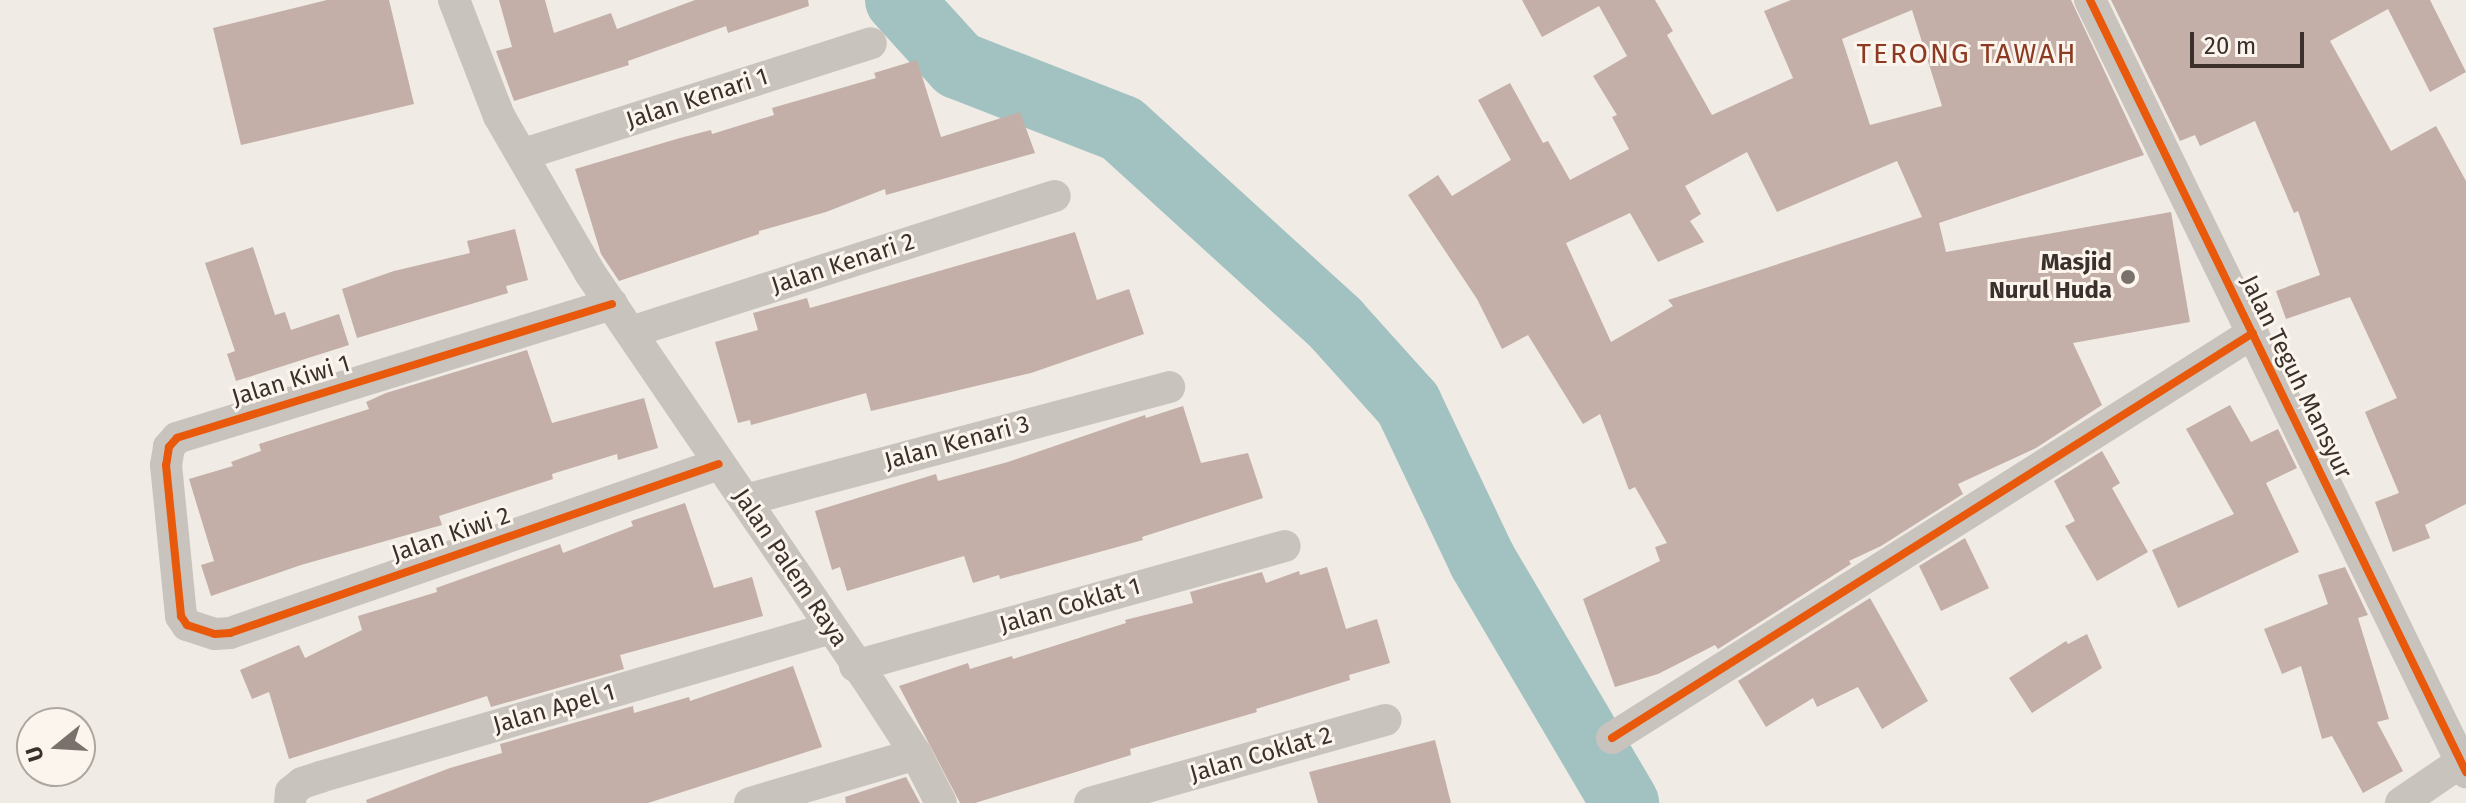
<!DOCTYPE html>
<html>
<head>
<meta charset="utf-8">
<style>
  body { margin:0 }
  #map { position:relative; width:2466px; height:803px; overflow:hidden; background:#f0ebe5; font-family:"Fira Sans",sans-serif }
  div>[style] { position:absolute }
  .river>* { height:68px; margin:-34px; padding:0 34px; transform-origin:34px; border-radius:34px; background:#a1c2c1 }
  .building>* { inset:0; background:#c3afa7 }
  .minor>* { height:32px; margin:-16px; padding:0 16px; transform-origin:16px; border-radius:16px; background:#c9c3be }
  .cycleway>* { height:8px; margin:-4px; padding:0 4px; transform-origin:4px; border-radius:4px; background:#e8590c }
  .dots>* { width:22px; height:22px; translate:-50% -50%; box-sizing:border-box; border:4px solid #fbf5ee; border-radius:50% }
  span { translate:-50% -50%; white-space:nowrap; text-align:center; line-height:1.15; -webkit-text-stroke:6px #fbf5ee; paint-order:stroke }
  .street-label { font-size:24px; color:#3b302b }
  .poi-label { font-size:24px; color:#3b302b; font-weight:700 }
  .right { translate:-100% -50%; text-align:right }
  .quarter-label { font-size:28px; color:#8c3b22; letter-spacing:2px }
  .north { position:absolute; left:16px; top:707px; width:80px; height:80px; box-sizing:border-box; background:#fbf5ee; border:2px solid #aea6a0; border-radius:50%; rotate:252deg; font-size:22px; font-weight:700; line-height:32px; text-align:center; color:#3b302b }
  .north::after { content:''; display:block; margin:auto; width:28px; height:36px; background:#7a716c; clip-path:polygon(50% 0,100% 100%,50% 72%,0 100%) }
  .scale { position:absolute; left:2190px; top:32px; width:114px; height:36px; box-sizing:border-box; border:4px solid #3b302b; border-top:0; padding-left:10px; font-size:24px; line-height:28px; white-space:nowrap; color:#3b302b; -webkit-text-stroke:6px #fbf5ee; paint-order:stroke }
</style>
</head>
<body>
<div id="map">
  <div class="river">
    <i style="left:899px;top:0;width:88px;rotate:47.8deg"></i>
    <i style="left:958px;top:65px;width:176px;rotate:21.3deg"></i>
    <i style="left:1122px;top:129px;width:290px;rotate:42.3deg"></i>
    <i style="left:1336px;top:324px;width:108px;rotate:48deg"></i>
    <i style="left:1408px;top:404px;width:173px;rotate:64.6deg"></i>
    <i style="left:1482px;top:560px;width:282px;rotate:59.5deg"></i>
  </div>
  <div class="building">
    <i style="clip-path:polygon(327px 0,389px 0,414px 104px,241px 145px,213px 28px)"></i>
    <i style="clip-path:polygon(499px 0,545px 0,554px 33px,611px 13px,617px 29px,695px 0,808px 0,809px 6px,728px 33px,726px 26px,628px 61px,629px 65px,514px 101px,496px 51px,512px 47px)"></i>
    <i style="clip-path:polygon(evenodd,1522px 0,1655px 0,1673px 31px,1667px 35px,1712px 115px,1793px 78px,1764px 11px,1791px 0,2071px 0,2144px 155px,1939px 223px,1946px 252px,2171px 212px,2190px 322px,2073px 343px,2102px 405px,2036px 448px,1958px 484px,1963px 494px,1881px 546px,1849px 561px,1851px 564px,1718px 649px,1715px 645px,1658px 674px,1615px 687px,1583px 599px,1660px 561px,1655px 547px,1667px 543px,1635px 487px,1629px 490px,1600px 414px,1583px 424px,1528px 335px,1502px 349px,1477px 299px,1408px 195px,1438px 175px,1452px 196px,1511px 160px,1478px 100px,1510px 83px,1543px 143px,1548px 141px,1570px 180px,1629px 149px,1612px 117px,1617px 115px,1593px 76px,1627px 56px,1599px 6px,1542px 37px,1522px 0,1912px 10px,1942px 106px,1870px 125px,1842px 39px,1912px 10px,1522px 0,1747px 152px,1777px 212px,1897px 161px,1922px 217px,1668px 300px,1673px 306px,1611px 342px,1566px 243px,1630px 213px,1658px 262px,1704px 242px,1690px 221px,1701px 214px,1685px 186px,1747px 152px)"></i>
    <i style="clip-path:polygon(2111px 0,2430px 0,2466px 72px,2430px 92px,2388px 9px,2330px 41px,2391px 151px,2436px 126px,2466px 181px,2466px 504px,2425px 525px,2430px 538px,2393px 552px,2375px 502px,2399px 493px,2365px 412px,2397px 398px,2350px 297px,2286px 319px,2276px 291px,2320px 275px,2298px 211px,2294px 213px,2255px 121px,2200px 146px,2195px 135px,2180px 141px)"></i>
    <i style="clip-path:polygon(917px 60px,941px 137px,1020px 112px,1035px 153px,886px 195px,885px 189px,826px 212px,759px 231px,759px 234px,619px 281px,601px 254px,575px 169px,680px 138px,711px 130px,712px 134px,774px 115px,772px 108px,876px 78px,874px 73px)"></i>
    <i style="clip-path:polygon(515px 229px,528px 280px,506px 286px,508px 293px,357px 338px,342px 289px,394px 271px,470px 253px,467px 241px)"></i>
    <i style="clip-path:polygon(1075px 232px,1097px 300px,1129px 289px,1144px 334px,1031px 373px,871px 411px,866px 393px,751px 425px,750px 420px,738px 423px,715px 342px,758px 330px,753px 313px,807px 298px,810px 308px)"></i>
    <i style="clip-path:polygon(253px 247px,275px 315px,285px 312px,291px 330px,339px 314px,349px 345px,236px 381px,227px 354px,235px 351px,205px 263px)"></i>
    <i style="clip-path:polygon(527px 350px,552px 423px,644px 398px,658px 448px,618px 460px,617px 454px,552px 474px,553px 479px,439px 516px,442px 525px,301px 565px,211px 596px,201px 565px,214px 561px,189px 479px,233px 466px,231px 462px,261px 451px,259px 444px,369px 409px,366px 402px,386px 393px)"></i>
    <i style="clip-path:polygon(2230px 405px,2251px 442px,2278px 429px,2297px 468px,2266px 483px,2299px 552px,2178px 608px,2152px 550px,2234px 514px,2186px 429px)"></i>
    <i style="clip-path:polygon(1183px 406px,1201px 463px,1248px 453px,1263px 498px,1142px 537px,1143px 540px,1000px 579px,999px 575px,973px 583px,964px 556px,847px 591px,840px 567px,832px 570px,815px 511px,936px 474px,938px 481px,1008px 462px,1145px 415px,1146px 418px)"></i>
    <i style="clip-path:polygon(2102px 451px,2120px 483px,2112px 488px,2148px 552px,2097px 581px,2065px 526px,2075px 521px,2054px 481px)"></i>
    <i style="clip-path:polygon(685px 503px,714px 588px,752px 577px,763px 616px,620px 655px,624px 669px,491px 707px,487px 696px,289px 759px,269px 692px,252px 699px,240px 670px,299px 645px,305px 658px,362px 630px,358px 616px,437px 592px,436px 588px,560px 544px,563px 553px,633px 526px,631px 521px)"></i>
    <i style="clip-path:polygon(1965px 538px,1989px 588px,1941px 611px,1919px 566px)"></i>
    <i style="clip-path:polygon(1327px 567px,1346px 629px,1377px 619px,1390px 663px,1349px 675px,1350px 680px,1256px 709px,1257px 712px,1130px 749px,1131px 755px,975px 803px,960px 803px,899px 686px,968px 663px,970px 669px,1012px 656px,1013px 659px,1126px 623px,1125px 620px,1193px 603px,1190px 592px,1262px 572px,1266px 583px,1299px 571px,1300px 575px)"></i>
    <i style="clip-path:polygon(2345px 567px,2368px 615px,2358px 618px,2389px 719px,2377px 722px,2403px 771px,2363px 793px,2332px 736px,2322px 739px,2301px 666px,2282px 674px,2264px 629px,2328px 604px,2318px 575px)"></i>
    <i style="clip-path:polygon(1870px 598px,1928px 701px,1882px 729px,1858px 687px,1817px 707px,1813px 698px,1766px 727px,1738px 681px)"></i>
    <i style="clip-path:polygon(2087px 634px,2102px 668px,2032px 713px,2009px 678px,2066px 641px,2068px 644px)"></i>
    <i style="clip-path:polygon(793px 666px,822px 747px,648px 803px,367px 803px,366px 800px,450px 768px,502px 753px,500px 744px,633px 706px,634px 713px,689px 697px,690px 701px)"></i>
    <i style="clip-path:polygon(1435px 740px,1451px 803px,1318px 803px,1309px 772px)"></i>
    <i style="clip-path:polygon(906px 777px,920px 803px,846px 803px,845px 797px)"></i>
  </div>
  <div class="minor">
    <i style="left:454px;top:0;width:124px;rotate:68.8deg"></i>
    <i style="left:499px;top:116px;width:181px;rotate:59.9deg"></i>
    <i style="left:590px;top:273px;width:502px;rotate:55.71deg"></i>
    <i style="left:873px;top:688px;width:79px;rotate:56.9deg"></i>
    <i style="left:916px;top:754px;width:55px;rotate:63deg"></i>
    <i style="left:2090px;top:0;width:859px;rotate:64.03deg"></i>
    <i style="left:524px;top:154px;width:364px;rotate:-17.7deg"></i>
    <i style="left:612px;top:304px;width:455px;rotate:162.9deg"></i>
    <i style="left:177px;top:438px;width:12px;rotate:132deg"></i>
    <i style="left:169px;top:447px;width:18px;rotate:99deg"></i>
    <i style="left:166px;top:465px;width:152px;rotate:84.3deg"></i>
    <i style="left:181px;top:616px;width:11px;rotate:56deg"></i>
    <i style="left:187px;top:625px;width:29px;rotate:18deg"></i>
    <i style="left:215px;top:634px;width:15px;rotate:-4deg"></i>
    <i style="left:230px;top:633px;width:517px;rotate:-19.07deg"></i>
    <i style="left:631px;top:332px;width:445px;rotate:-17.8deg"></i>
    <i style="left:745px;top:500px;width:439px;rotate:-14.9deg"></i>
    <i style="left:855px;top:666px;width:446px;rotate:-15.6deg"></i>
    <i style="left:1612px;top:738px;width:758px;rotate:-32.29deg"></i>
    <i style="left:290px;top:803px;width:11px;rotate:-85deg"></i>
    <i style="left:291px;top:792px;width:14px;rotate:-39deg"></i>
    <i style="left:302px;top:783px;width:19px;rotate:-18deg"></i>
    <i style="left:320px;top:777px;width:532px;rotate:-16.26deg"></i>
    <i style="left:750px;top:803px;width:173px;rotate:-16.4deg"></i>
    <i style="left:1090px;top:803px;width:307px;rotate:-15.7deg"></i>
    <i style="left:2401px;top:803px;width:73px;rotate:-34.3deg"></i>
  </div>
  <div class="cycleway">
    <i style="left:2090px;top:0;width:859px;rotate:64.03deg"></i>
    <i style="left:612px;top:304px;width:455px;rotate:162.9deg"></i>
    <i style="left:177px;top:438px;width:12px;rotate:132deg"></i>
    <i style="left:169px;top:447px;width:18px;rotate:99deg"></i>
    <i style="left:166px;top:465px;width:152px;rotate:84.3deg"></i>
    <i style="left:181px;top:616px;width:11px;rotate:56deg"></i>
    <i style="left:187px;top:625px;width:29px;rotate:18deg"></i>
    <i style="left:215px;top:634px;width:15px;rotate:-4deg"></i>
    <i style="left:230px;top:633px;width:517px;rotate:-19.07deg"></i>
    <i style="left:1612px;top:738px;width:758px;rotate:-32.29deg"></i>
  </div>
  <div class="dots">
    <i style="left:2128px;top:277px;background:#7a716c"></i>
  </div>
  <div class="street-label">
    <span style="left:697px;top:99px;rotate:-18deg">Jalan Kenari 1</span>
    <span style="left:843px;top:264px;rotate:-18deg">Jalan Kenari 2</span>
    <span style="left:2296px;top:377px;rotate:64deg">Jalan Teguh Mansyur</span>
    <span style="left:291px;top:381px;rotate:-17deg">Jalan Kiwi 1</span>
    <span style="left:957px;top:443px;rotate:-15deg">Jalan Kenari 3</span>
    <span style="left:451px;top:535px;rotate:-19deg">Jalan Kiwi 2</span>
    <span style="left:790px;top:568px;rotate:56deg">Jalan Palem Raya</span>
    <span style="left:1070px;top:606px;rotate:-16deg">Jalan Coklat 1</span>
    <span style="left:554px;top:709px;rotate:-16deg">Jalan Apel 1</span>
    <span style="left:1261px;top:755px;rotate:-16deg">Jalan Coklat 2</span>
  </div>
  <div class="poi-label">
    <span class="right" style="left:2112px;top:277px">Masjid<br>Nurul Huda</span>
  </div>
  <div class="quarter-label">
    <span style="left:1967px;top:54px">TERONG TAWAH</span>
  </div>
  <div class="north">U</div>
  <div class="scale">20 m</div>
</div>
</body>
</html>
